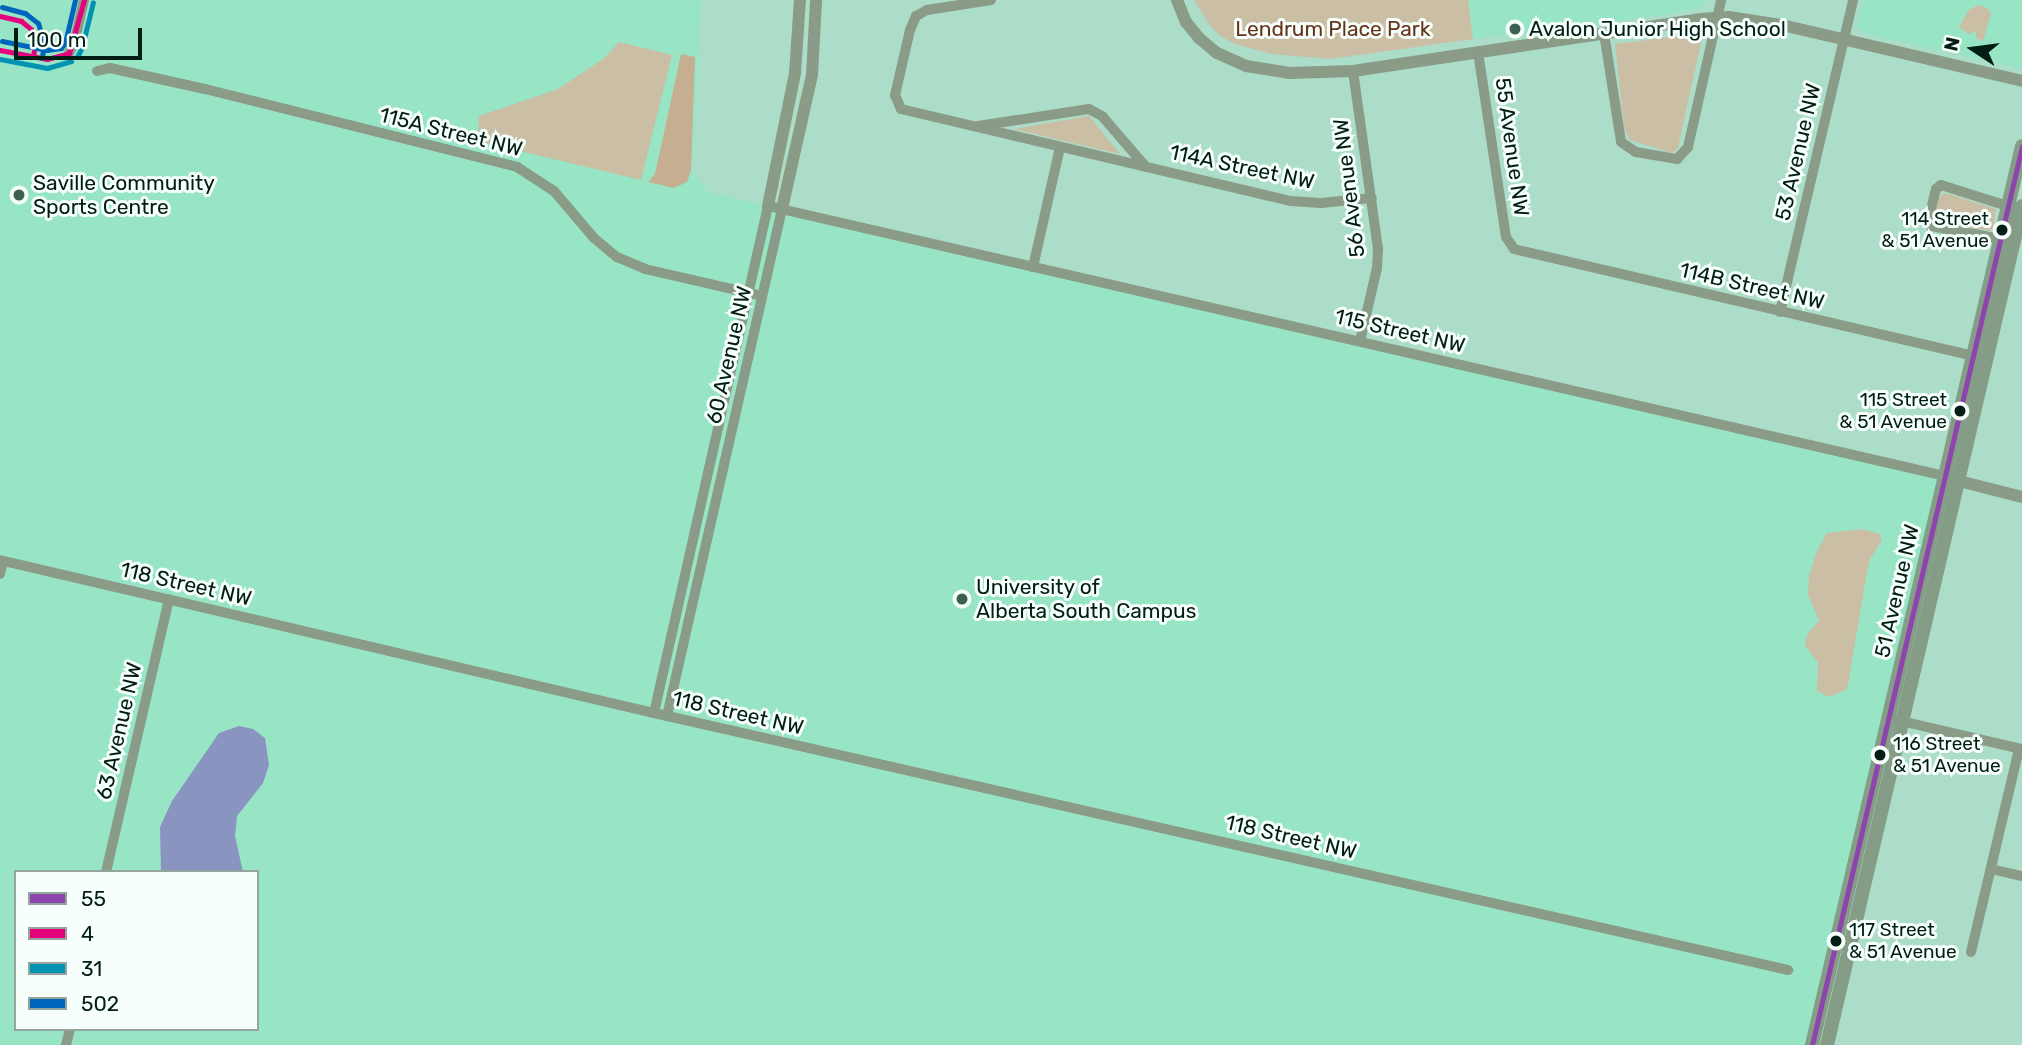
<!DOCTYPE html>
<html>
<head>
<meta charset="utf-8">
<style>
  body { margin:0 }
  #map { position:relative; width:2022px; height:1045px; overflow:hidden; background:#acddc8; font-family:Rubik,sans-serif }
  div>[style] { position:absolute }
  .built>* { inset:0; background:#98e5c6 }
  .green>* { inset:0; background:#cabea5 }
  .forest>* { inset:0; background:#c5af90 }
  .water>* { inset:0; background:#8994c1 }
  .minor>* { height:10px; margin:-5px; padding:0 5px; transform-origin:5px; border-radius:5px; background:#8a9c88 }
  .tertiary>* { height:12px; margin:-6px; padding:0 6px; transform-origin:6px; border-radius:6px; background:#8a9c88 }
  .secondary>* { height:14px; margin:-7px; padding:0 7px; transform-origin:7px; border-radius:7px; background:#859c86 }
  .bus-1>* { height:5px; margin:-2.5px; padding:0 2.5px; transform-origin:2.5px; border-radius:2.5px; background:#8e44ad }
  .bus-2>* { height:5px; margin:-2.5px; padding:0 2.5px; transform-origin:2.5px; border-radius:2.5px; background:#e5007d }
  .bus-3>* { height:5px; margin:-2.5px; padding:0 2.5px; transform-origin:2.5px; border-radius:2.5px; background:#0094b2 }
  .bus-4>* { height:5px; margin:-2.5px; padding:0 2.5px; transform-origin:2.5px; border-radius:2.5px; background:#0065bd }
  .dots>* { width:19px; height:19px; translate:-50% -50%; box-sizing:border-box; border:4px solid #f6fffb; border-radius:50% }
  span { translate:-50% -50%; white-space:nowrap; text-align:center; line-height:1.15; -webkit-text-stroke:6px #f6fffb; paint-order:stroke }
  .bus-label { font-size:19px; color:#021d13 }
  .right { translate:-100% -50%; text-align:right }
  .left { translate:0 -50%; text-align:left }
  .park-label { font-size:21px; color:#673318 }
  .poi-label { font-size:21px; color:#021d13 }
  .street-label { font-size:21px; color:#021d13 }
  .legend { position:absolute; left:14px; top:870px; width:245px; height:161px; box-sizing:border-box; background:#f6fffb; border:2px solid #94a59e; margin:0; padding:9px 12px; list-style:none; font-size:21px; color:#021d13 }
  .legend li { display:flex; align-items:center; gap:14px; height:35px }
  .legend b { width:35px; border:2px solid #94a59e }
  .north { position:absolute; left:1938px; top:14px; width:70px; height:70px; -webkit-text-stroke:5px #f6fffb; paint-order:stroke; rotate:283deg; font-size:19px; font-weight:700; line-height:28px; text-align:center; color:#021d13 }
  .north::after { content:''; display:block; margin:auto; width:24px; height:32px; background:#021d13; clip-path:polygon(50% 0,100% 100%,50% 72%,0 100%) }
  .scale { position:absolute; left:14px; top:28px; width:128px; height:32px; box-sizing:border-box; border:4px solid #021d13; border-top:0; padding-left:9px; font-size:21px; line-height:24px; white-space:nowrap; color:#021d13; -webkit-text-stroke:5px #f6fffb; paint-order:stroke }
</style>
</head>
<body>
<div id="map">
  <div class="built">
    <i style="clip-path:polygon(evenodd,0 0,701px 0,692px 170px,708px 192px,1950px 479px,1819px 1045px,0 1045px,0 0,16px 872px,257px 872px,257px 1029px,16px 1029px,16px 872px)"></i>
    <i style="clip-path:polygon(1468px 0,1708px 0,1702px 8px,1643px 18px,1473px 39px)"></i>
    <i style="clip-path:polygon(1863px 0,2022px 0,2022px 69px,1863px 33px,1857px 25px)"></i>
  </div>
  <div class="green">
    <i style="clip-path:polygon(1194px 0,1468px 0,1473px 39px,1330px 59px,1272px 54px,1235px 44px,1219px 35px,1208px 23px)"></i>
    <i style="clip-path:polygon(1978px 5px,1987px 8px,1991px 14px,1983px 41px,1976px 38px,1976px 31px,1968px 34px,1959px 27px,1969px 10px)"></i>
    <i style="clip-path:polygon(1703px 33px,1678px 148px,1672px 153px,1630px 140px,1624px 128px,1615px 44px)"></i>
    <i style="clip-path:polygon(619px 42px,672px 55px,641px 180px,478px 141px,479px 116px,558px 89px,603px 59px)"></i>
    <i style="clip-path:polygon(1089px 116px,1120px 154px,1014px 129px)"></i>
    <i style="clip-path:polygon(1945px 193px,1996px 209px,1993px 228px,1990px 231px,1937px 222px,1935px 215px,1939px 197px)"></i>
    <i style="clip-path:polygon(1862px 529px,1880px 534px,1882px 540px,1870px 559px,1866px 578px,1848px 685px,1846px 690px,1829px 697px,1817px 691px,1818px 663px,1805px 646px,1807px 635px,1819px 620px,1808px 595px,1809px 576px,1817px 551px,1827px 533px)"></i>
  </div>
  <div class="forest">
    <i style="clip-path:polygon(681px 54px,695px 57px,691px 170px,687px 182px,674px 188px,648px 182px,655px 174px)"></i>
  </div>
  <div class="water">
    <i style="clip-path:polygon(239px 726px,253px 729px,265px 738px,269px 765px,263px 783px,237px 816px,235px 836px,243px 872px,161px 872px,160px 827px,172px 801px,219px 733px)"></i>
  </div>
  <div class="minor">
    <i style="left:991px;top:0;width:65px;rotate:171.1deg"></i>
    <i style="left:927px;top:10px;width:13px;rotate:151deg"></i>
    <i style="left:916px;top:16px;width:15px;rotate:113deg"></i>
    <i style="left:910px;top:30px;width:67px;rotate:103deg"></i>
    <i style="left:895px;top:95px;width:15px;rotate:67deg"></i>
    <i style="left:901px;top:109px;width:401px;rotate:13.3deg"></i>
    <i style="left:1291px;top:201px;width:30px;rotate:4deg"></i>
    <i style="left:1321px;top:203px;width:51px;rotate:-5.6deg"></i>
    <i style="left:1604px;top:33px;width:110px;rotate:81.1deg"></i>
    <i style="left:1621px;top:142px;width:18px;rotate:34deg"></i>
    <i style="left:1636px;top:152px;width:42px;rotate:9.7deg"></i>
    <i style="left:1677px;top:159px;width:16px;rotate:-47deg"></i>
    <i style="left:1688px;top:147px;width:151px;rotate:-77.3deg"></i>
    <i style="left:1478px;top:52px;width:187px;rotate:81.4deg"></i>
    <i style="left:1506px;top:237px;width:14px;rotate:56deg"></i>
    <i style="left:1514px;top:249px;width:475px;rotate:13.1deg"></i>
    <i style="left:69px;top:53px;width:10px;rotate:-61deg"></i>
    <i style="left:74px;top:44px;width:45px;rotate:-77.2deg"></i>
    <i style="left:97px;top:71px;width:13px;rotate:-13deg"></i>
    <i style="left:110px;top:68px;width:97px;rotate:12.5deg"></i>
    <i style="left:205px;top:89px;width:322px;rotate:14deg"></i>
    <i style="left:517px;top:167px;width:44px;rotate:33deg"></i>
    <i style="left:554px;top:191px;width:62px;rotate:49.6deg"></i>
    <i style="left:594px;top:238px;width:30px;rotate:40deg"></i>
    <i style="left:617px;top:257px;width:30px;rotate:23deg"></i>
    <i style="left:645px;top:269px;width:120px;rotate:13deg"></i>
    <i style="left:1353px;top:71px;width:180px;rotate:82deg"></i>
    <i style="left:1378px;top:249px;width:19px;rotate:93deg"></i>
    <i style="left:1377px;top:268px;width:75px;rotate:103.1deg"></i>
    <i style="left:978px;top:126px;width:112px;rotate:-8.7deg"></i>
    <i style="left:1089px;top:109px;width:15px;rotate:28deg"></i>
    <i style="left:1102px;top:116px;width:67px;rotate:49.2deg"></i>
    <i style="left:2006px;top:240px;width:76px;rotate:-169.4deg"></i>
    <i style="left:1931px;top:226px;width:9px;rotate:-103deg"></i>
    <i style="left:1929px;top:217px;width:29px;rotate:-76deg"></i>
    <i style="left:1936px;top:189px;width:6px;rotate:-39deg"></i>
    <i style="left:1941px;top:185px;width:77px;rotate:17.5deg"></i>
    <i style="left:1033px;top:267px;width:123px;rotate:-77.3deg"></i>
    <i style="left:1780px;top:312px;width:320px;rotate:-76.8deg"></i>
    <i style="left:0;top:560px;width:672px;rotate:13.17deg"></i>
    <i style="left:654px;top:713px;width:1163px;rotate:12.77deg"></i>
    <i style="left:0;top:574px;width:13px;rotate:-77deg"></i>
    <i style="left:654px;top:713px;width:520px;rotate:-77.33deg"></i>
    <i style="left:768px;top:206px;width:1208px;rotate:12.92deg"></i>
    <i style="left:667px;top:716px;width:520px;rotate:-77.22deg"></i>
    <i style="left:1897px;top:720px;width:128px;rotate:13.1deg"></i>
    <i style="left:1991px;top:869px;width:32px;rotate:13deg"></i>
    <i style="left:106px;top:872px;width:280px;rotate:-77deg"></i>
    <i style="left:1971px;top:952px;width:209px;rotate:-76.7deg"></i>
    <i style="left:66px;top:1045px;width:16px;rotate:-76deg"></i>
  </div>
  <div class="tertiary">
    <i style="left:1177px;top:0;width:24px;rotate:68deg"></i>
    <i style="left:1186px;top:22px;width:21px;rotate:51deg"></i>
    <i style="left:1199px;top:38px;width:23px;rotate:40deg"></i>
    <i style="left:1217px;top:53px;width:32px;rotate:24deg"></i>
    <i style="left:1246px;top:66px;width:45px;rotate:9deg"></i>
    <i style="left:1290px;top:73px;width:63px;rotate:-1.8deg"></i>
    <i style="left:1353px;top:71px;width:352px;rotate:-8.5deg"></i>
    <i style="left:1701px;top:19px;width:28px;rotate:-4deg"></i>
    <i style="left:1729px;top:17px;width:54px;rotate:8.6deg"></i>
    <i style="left:1782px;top:25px;width:246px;rotate:13.1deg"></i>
    <i style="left:768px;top:206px;width:136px;rotate:-78.5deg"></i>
    <i style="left:795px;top:73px;width:73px;rotate:-86.1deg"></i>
    <i style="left:782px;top:209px;width:137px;rotate:-77.4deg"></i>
    <i style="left:812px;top:75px;width:75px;rotate:-86.9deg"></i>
    <i style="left:1951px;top:479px;width:73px;rotate:14.2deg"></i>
  </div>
  <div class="secondary">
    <i style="left:1812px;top:1045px;width:923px;rotate:-76.85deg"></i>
    <i style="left:1827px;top:1045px;width:861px;rotate:-76.92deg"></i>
  </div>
  <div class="bus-1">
    <i style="left:1812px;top:1045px;width:923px;rotate:-76.85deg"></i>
  </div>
  <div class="bus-2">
    <i style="left:0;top:16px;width:22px;rotate:13deg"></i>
    <i style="left:21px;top:21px;width:13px;rotate:39deg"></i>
    <i style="left:31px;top:29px;width:16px;rotate:75deg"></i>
    <i style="left:35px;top:44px;width:13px;rotate:99deg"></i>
    <i style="left:0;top:50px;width:48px;rotate:10.8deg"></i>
    <i style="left:47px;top:59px;width:23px;rotate:-15deg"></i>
    <i style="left:69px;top:53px;width:55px;rotate:-74.2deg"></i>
  </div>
  <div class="bus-3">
    <i style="left:77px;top:57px;width:11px;rotate:-63deg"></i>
    <i style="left:82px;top:47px;width:46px;rotate:-76.3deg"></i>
    <i style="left:0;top:59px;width:48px;rotate:10.8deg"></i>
    <i style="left:47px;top:68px;width:25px;rotate:-16deg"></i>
  </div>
  <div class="bus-4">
    <i style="left:2px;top:7px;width:24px;rotate:15deg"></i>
    <i style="left:25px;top:13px;width:16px;rotate:38deg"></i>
    <i style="left:38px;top:23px;width:21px;rotate:73deg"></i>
    <i style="left:44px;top:43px;width:15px;rotate:98deg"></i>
    <i style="left:2px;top:41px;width:46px;rotate:11.3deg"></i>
    <i style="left:47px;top:50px;width:14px;rotate:-8deg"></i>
    <i style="left:61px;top:48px;width:6px;rotate:-51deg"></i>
    <i style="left:65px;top:43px;width:44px;rotate:-76.9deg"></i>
  </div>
  <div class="dots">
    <i style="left:1515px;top:29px;background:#3d6052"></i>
    <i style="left:19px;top:195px;background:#3d6052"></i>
    <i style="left:2002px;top:230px;background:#021d13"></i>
    <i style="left:1960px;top:411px;background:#021d13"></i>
    <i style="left:962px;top:599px;background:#3d6052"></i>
    <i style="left:1880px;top:755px;background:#021d13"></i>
    <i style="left:1836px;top:941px;background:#021d13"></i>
  </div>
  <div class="bus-label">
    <span class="right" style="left:1989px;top:230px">114 Street<br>&amp; 51 Avenue</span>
    <span class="right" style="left:1947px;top:411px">115 Street<br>&amp; 51 Avenue</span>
    <span class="left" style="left:1893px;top:755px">116 Street<br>&amp; 51 Avenue</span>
    <span class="left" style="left:1849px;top:941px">117 Street<br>&amp; 51 Avenue</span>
  </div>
  <div class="park-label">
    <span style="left:1333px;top:29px">Lendrum Place Park</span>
  </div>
  <div class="poi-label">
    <span class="left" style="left:1529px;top:29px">Avalon Junior High School</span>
    <span class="left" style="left:33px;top:195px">Saville Community<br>Sports Centre</span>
    <span class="left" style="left:976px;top:599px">University of<br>Alberta South Campus</span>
  </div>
  <div class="street-label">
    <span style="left:451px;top:132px;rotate:14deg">115A Street NW</span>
    <span style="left:1512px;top:147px;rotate:82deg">55 Avenue NW</span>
    <span style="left:1798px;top:152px;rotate:-77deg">53 Avenue NW</span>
    <span style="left:1242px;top:167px;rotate:12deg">114A Street NW</span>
    <span style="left:1349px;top:188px;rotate:-97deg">56 Avenue NW</span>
    <span style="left:1752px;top:286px;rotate:13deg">114B Street NW</span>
    <span style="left:1400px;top:331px;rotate:13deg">115 Street NW</span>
    <span style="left:729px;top:355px;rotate:-77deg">60 Avenue NW</span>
    <span style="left:186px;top:584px;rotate:13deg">118 Street NW</span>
    <span style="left:1897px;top:591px;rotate:-77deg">51 Avenue NW</span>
    <span style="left:738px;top:713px;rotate:13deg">118 Street NW</span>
    <span style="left:119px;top:731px;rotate:-77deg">63 Avenue NW</span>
    <span style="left:1291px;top:837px;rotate:13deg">118 Street NW</span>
  </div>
  <ul class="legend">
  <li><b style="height:9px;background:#8e44ad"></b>55</li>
  <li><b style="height:9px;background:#e5007d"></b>4</li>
  <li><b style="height:9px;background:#0094b2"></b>31</li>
  <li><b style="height:9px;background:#0065bd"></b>502</li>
  </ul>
  <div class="north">N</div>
  <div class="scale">100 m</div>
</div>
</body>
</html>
